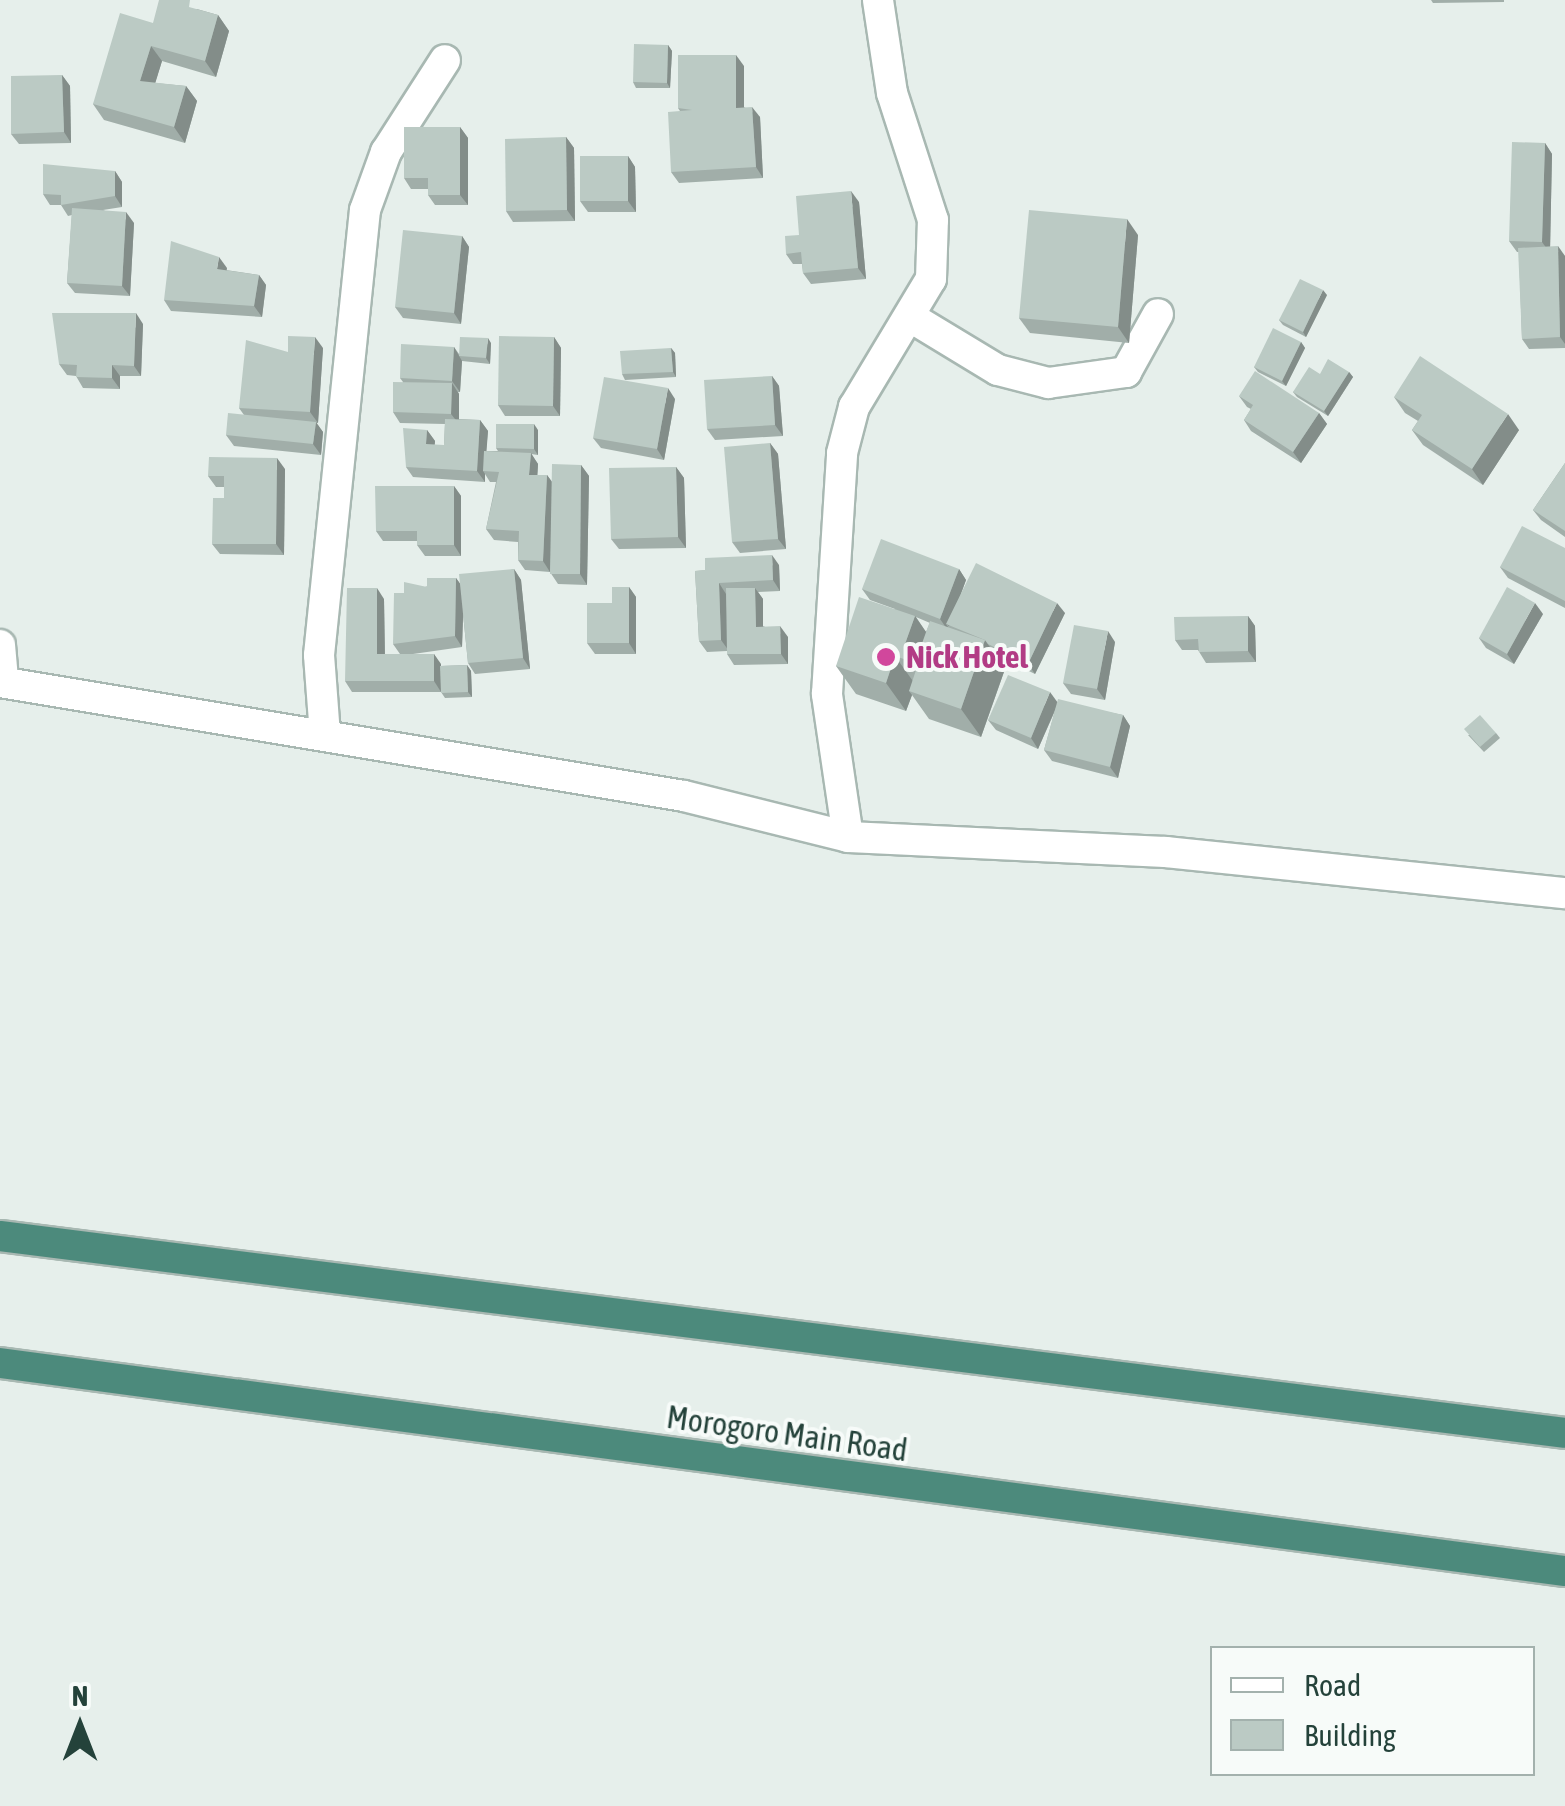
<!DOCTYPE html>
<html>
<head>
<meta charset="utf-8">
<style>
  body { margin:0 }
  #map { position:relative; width:1565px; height:1806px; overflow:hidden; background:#e6efeb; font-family:"Asap Condensed",sans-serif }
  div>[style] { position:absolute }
  .roads { filter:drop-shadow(2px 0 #a8b8b2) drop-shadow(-2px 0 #a8b8b2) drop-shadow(0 2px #a8b8b2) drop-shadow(0 -2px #a8b8b2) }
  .minor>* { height:30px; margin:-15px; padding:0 15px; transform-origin:15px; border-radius:15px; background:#fff }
  .trunk>* { height:30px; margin:-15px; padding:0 15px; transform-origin:15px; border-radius:15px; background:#4c8a7c }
  .wall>* { inset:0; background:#a1aea9 }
  .shaded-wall>* { inset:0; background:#838d89 }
  .building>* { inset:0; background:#bbcac4 }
  .dots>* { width:28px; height:28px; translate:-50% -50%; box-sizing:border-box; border:5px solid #f7fbf9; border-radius:50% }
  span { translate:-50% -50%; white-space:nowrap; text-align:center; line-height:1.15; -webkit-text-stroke:8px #f7fbf9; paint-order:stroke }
  .hotel-label { font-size:32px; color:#b23c85; font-weight:700 }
  .left { translate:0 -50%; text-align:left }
  .street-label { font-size:32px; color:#24423a }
  .legend { position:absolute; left:1210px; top:1646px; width:325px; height:130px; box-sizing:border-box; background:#f7fbf9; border:2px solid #a3b1ad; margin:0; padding:12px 18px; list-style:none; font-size:30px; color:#24423a }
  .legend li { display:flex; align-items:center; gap:20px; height:50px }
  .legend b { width:50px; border:2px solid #a3b1ad }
  .north { position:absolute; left:30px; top:1676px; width:100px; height:100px; -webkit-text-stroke:8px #f7fbf9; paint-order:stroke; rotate:0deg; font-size:28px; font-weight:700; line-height:40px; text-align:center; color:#24423a }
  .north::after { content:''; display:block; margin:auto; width:35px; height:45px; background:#24423a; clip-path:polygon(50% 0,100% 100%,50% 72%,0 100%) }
</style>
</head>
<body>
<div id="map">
  <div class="roads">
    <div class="minor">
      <i style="left:912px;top:318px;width:100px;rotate:31.2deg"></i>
      <i style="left:998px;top:370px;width:52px;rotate:14.6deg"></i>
      <i style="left:1048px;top:383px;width:79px;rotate:-8deg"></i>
      <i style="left:1126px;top:372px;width:66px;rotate:-61.1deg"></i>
      <i style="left:0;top:645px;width:37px;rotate:85deg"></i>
      <i style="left:0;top:682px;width:693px;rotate:9.46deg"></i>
      <i style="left:684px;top:796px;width:169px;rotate:14deg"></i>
      <i style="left:848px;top:837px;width:318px;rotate:2.7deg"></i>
      <i style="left:1166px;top:852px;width:401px;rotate:5.9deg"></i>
      <i style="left:325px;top:735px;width:80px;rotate:-94.3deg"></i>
      <i style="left:319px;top:655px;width:447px;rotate:-84.1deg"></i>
      <i style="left:365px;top:210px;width:62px;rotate:-70.1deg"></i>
      <i style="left:386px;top:152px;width:109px;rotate:-57.3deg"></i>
      <i style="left:848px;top:837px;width:145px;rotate:-98.4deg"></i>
      <i style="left:827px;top:694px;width:241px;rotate:-86.4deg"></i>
      <i style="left:842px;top:453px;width:48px;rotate:-75.4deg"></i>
      <i style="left:854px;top:407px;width:149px;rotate:-59deg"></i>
      <i style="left:931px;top:279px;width:59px;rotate:-88.1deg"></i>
      <i style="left:933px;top:220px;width:133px;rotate:-107.9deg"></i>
      <i style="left:892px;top:93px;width:94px;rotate:-98.6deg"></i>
    </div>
    <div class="trunk">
      <i style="left:0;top:1236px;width:1577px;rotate:7.17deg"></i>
      <i style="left:0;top:1363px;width:1579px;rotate:7.57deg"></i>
    </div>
  </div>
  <div class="wall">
    <i style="clip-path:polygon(1431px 0,1504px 0,1504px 2px,1433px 3px)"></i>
    <i style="clip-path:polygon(197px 9px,218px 15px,229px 31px,216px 77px,162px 61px,155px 83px,186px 86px,197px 101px,185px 143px,104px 120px,93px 104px,153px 23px)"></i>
    <i style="clip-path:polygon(668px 45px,672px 51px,670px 88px,636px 88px,633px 82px)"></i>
    <i style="clip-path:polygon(744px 66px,744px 107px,760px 117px,763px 178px,679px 183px,671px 172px,680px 111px,678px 108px)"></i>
    <i style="clip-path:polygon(62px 75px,70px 86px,71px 143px,19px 144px,11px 134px)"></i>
    <i style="clip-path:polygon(460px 127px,468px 138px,468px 205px,435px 205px,428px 195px,428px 189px,411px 189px,404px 178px)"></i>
    <i style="clip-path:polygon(566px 137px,574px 148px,575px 221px,513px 222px,506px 211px)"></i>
    <i style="clip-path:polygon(1545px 143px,1552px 154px,1550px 247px,1565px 256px,1565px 348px,1529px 349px,1522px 339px,1519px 252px,1517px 252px,1509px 241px)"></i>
    <i style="clip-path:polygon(628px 156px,635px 167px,636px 212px,588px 212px,580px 201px)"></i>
    <i style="clip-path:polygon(115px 171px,122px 182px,122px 207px,103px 210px,134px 223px,130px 296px,75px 293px,67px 283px,72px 215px,68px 216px,61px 205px,50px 205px,43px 194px)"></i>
    <i style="clip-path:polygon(859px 202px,866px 279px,811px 284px,803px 273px,802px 264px,793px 264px,786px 254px)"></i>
    <i style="clip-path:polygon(1138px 235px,1129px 343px,1030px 333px,1019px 318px)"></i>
    <i style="clip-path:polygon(462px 236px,469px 247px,461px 324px,403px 318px,395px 307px)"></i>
    <i style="clip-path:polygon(227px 268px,226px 270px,259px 275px,266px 285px,262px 317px,171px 311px,164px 300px)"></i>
    <i style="clip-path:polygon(1327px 295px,1306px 337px,1283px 325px,1279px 320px)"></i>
    <i style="clip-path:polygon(143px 324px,141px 376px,120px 376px,120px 389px,83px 388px,76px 376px,67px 375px,59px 364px)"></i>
    <i style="clip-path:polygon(554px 337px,561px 348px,560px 416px,505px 416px,498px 405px)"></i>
    <i style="clip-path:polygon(1301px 342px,1305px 348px,1286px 386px,1258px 372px,1254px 367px)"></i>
    <i style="clip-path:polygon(491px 343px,490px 364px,462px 361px,460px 392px,458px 392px,459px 394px,459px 419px,480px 420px,488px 431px,486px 451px,498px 451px,496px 448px,538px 430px,538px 455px,531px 454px,538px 464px,537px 475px,547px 475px,552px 482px,581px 465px,589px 476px,587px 585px,558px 584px,550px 572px,525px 570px,518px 560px,518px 542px,494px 540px,486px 529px,496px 482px,490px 482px,485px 474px,485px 482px,413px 477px,406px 467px,427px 430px,435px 441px,434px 445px,444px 445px,445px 424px,400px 423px,393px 412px,403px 382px,400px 378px,454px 347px,459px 354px)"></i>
    <i style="clip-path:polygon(323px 348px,318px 423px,316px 423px,323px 432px,321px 455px,234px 446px,226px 435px,244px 415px,239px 408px)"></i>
    <i style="clip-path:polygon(671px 348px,675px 353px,676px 377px,625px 380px,622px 374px)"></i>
    <i style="clip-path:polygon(1349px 372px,1353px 377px,1328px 416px,1297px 397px,1293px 392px,1320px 374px)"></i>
    <i style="clip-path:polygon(772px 376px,779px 386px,783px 436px,715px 440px,707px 429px)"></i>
    <i style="clip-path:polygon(1239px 396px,1319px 413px,1327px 424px,1301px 463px,1251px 431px,1244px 420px,1251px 409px,1247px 407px)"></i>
    <i style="clip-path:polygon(1394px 397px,1519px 430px,1483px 485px,1423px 445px,1412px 430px,1418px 421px,1405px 413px)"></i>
    <i style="clip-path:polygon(675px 399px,664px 460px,601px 448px,593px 438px)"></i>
    <i style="clip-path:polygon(770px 443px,778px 454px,786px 549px,740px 553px,732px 542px)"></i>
    <i style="clip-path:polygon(1565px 463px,1565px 537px,1541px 520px,1533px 510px)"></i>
    <i style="clip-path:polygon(676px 467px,684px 478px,686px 548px,619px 549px,611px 539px)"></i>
    <i style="clip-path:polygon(285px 469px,284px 555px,220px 554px,212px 544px,224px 498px,224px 487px,216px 487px,208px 476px)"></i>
    <i style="clip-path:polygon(454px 486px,461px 496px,461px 556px,425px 556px,417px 545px,417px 541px,383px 541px,376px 531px)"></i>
    <i style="clip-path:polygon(1565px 548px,1565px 608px,1508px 578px,1500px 567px)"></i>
    <i style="clip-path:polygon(779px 565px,780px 591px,758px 592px,763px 599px,763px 626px,788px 637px,788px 664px,734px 665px,727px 654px,727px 651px,707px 652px,699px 641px,695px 571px)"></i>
    <i style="clip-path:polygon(514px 569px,521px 580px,530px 669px,475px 674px,468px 663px,463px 614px,462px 647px,413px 654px,434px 654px,441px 666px,467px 665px,471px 671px,472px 697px,445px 698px,441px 692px,352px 692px,345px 681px,384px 599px,385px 654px,400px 654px,393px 644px,404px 593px,456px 578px,460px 584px)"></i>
    <i style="clip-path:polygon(evenodd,959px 569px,966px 580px,961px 594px,1065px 613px,1035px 674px,996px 655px,1005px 669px,981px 737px,929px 719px,912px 695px,906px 711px,856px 694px,836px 666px,895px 609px,870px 600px,862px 589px,959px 569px,916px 617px,930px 623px,926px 632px,916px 617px)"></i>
    <i style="clip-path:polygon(629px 587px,636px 597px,636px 654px,595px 654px,587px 643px,612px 603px)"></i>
    <i style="clip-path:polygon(1543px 614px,1514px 664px,1486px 648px,1479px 638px)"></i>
    <i style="clip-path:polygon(1248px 616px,1255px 626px,1256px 662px,1206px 663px,1198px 650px,1182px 650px,1175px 640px)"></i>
    <i style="clip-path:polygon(1115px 642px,1105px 700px,1071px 694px,1063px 683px)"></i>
    <i style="clip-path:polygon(1057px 702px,1123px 715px,1130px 726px,1118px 778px,1052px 761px,1044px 750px,1055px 711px,1038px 749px,996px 730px,988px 720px)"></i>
    <i style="clip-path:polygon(1496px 733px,1500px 738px,1484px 752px,1468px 735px)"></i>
  </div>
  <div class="shaded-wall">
    <i style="clip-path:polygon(218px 15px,229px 31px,216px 77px,205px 61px)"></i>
    <i style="clip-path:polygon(668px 45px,672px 51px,670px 88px,667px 83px)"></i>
    <i style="clip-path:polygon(151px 46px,162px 61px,151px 97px,140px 81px)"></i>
    <i style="clip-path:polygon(736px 55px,744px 66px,744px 118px,736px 108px)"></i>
    <i style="clip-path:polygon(62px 75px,70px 86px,71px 143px,64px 132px)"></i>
    <i style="clip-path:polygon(186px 86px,197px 101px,185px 143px,174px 127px)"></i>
    <i style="clip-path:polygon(752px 107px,760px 117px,763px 178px,756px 167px)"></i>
    <i style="clip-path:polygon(460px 127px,468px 138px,468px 205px,460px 195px)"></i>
    <i style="clip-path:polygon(566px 137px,574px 148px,575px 221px,567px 210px)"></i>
    <i style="clip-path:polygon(1545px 143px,1552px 154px,1550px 253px,1542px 242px)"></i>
    <i style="clip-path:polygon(628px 156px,635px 167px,636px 212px,628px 201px)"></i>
    <i style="clip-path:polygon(115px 171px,122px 182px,122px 207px,115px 196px)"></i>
    <i style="clip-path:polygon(851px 191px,859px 202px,866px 279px,858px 268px)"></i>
    <i style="clip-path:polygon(126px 212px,134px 223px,130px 296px,122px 286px)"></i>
    <i style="clip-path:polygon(1127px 219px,1138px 235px,1129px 343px,1118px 327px)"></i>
    <i style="clip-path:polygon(462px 236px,469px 247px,461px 324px,454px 313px)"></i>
    <i style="clip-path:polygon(1558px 246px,1565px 256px,1565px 344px,1560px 337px)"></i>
    <i style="clip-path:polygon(219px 257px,227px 268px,225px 280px,217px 269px)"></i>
    <i style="clip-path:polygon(259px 275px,266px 285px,262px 317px,254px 306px)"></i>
    <i style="clip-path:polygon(1323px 290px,1327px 295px,1306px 337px,1303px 332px)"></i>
    <i style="clip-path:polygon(136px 313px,143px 324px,141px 376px,134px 366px)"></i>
    <i style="clip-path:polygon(315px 337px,323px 348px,318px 423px,310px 412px)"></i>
    <i style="clip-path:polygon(554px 337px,561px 348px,560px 416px,553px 406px)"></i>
    <i style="clip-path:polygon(488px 338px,491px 343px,490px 364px,486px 358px)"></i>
    <i style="clip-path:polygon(1301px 342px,1305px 348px,1286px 386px,1282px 381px)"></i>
    <i style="clip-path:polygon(454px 347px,462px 361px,460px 392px,452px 381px)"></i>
    <i style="clip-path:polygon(671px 348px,675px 353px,676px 377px,673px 372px)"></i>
    <i style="clip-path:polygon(112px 365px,120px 376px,120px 389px,112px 378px)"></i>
    <i style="clip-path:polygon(1349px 372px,1353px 377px,1328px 416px,1324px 411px)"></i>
    <i style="clip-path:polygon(772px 376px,779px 386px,783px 436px,775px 425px)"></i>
    <i style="clip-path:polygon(452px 383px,459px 394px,459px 424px,451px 414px)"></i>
    <i style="clip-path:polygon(668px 388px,675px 399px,664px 460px,657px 449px)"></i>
    <i style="clip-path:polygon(1319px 413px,1327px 424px,1301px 463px,1293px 452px)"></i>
    <i style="clip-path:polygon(1508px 414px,1519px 430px,1483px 485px,1472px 469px)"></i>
    <i style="clip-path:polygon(480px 420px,488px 431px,485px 471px,483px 471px,485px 474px,485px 482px,477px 471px)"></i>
    <i style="clip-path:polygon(316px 422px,323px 432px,321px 455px,313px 444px)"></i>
    <i style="clip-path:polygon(534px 424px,538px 430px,538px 455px,534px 449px)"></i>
    <i style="clip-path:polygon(427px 430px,435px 441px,434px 455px,426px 444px)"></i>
    <i style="clip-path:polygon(770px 443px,778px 454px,786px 549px,778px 539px)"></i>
    <i style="clip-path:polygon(531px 453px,538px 464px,537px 485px,529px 475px)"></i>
    <i style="clip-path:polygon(277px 458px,285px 469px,284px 555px,276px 544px)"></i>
    <i style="clip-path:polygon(581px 465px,589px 476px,587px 585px,580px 574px)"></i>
    <i style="clip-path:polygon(676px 467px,684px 478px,686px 548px,678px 537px)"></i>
    <i style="clip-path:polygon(547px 475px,555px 486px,550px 572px,543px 561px)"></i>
    <i style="clip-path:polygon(454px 486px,461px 496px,461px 556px,454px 545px)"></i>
    <i style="clip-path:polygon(772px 555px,779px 565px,780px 591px,773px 580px)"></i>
    <i style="clip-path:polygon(514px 569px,521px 580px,530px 669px,523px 658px)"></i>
    <i style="clip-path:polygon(959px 569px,966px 580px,949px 626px,946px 624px,948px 627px,947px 629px,940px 619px)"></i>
    <i style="clip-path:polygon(456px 578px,464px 589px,462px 647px,455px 636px)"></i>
    <i style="clip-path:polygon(719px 583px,726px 594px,729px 651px,721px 640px)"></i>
    <i style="clip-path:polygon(629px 587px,636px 597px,636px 654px,629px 643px)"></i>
    <i style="clip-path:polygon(377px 588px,384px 599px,385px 664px,377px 654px)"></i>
    <i style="clip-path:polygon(755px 588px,763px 599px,763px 637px,756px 627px)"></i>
    <i style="clip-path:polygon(1057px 603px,1065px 613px,1035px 674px,1028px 664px)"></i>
    <i style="clip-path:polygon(1535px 603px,1543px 614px,1514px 664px,1507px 654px)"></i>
    <i style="clip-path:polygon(915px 616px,935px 645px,925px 672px,905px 644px)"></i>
    <i style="clip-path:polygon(1248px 616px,1255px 626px,1256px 662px,1248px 651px)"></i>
    <i style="clip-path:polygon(780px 626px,788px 637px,788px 664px,781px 654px)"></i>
    <i style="clip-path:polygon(1108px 631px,1115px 642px,1105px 700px,1097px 689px)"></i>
    <i style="clip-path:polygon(985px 640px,1005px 669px,981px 737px,961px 709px)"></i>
    <i style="clip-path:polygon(434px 654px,441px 664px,441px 692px,434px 681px)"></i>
    <i style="clip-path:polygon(895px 656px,915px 684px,909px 691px,912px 695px,906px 711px,886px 683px)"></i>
    <i style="clip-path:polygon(467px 665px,471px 671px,472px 697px,468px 692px)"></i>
    <i style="clip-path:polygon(1050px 692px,1058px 703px,1038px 749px,1031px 738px)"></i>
    <i style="clip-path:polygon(1123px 715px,1130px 726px,1118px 778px,1110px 767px)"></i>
  </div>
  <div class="building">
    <i style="clip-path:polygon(159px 0,190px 0,189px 7px,218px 15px,205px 61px,151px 46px,140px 81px,186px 86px,174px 127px,93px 104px,120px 13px,153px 23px)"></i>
    <i style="clip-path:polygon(634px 44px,668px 45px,667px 83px,633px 82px)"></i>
    <i style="clip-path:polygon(678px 55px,736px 55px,736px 108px,752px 107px,756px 167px,671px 172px,668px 112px,692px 110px,678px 108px)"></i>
    <i style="clip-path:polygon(62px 75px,64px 132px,11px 134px,11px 76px)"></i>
    <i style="clip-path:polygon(404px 127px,460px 127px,460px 195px,428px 195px,428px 178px,404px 178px)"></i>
    <i style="clip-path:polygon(566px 137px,567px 210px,506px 211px,505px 139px)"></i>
    <i style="clip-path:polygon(1512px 142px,1545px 143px,1542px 242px,1509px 241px)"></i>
    <i style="clip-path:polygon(580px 156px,628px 156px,628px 201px,580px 201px)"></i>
    <i style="clip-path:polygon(43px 164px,115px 171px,115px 196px,61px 205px,61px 195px,43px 194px)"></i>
    <i style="clip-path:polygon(851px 191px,858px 268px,803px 273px,801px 252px,786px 254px,785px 236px,799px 235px,796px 196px)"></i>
    <i style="clip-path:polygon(72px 208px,126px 212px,122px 286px,67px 283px)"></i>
    <i style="clip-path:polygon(1029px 210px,1127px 219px,1118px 327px,1019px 318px)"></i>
    <i style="clip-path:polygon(403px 230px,462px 236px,454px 313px,395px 307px)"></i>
    <i style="clip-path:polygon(171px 241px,219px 257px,217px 269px,259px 275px,254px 306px,164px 300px)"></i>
    <i style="clip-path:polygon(1558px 246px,1560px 337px,1522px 339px,1518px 248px)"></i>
    <i style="clip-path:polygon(1300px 279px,1323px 290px,1303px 332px,1279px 320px)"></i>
    <i style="clip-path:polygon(52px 313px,136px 313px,134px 366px,112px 365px,112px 378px,76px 377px,77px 365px,59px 364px)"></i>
    <i style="clip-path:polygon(1273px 328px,1301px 342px,1282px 381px,1254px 367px)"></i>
    <i style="clip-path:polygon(288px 336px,315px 337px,310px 412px,239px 408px,246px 340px,288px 352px)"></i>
    <i style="clip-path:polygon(499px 336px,554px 337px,553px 406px,498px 405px)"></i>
    <i style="clip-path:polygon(460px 337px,488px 338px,486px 358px,459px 356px)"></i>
    <i style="clip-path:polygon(401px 344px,454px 347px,452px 381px,400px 378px)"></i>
    <i style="clip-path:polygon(671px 348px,673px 372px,622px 374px,620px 351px)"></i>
    <i style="clip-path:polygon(1420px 356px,1508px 414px,1472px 469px,1412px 430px,1422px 415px,1394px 397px)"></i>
    <i style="clip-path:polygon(1328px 359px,1349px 372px,1324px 411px,1293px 392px,1309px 367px,1320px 374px)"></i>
    <i style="clip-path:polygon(1255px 371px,1319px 413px,1293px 452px,1244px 420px,1253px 405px,1239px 396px)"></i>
    <i style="clip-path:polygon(772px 376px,775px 425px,707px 429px,704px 380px)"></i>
    <i style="clip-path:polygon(604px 377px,668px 388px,657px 449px,593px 438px)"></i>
    <i style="clip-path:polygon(393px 382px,452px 383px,451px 414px,393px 412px)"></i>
    <i style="clip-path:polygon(228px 413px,316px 422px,313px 444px,226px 435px)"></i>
    <i style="clip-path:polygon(445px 419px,480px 420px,477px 471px,406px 467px,403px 428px,427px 430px,426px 444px,444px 445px)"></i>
    <i style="clip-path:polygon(496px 424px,534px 424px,534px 449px,496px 448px)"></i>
    <i style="clip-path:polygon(770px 443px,778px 539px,732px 542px,724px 447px)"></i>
    <i style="clip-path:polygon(484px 451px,531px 453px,529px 475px,547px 475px,543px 561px,518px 560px,519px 531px,486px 529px,499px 472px,483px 471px)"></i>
    <i style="clip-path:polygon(209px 457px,277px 458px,276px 544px,212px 544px,213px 498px,224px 498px,224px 476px,208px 476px)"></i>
    <i style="clip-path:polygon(1565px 463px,1565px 531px,1533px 510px)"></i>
    <i style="clip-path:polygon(552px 464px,581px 465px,580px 574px,550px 574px)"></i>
    <i style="clip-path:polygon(676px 467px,678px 537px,611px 539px,609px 468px)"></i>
    <i style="clip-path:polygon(375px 486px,454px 486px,454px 545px,417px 545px,417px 531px,376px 531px)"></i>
    <i style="clip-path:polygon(1522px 526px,1565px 548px,1565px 601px,1500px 567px)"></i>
    <i style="clip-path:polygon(881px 539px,959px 569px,940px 619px,862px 589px)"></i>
    <i style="clip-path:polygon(772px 555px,773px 580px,719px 583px,721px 640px,699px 641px,695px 571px,705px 570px,705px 558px)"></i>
    <i style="clip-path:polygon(976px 563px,1057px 603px,1028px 664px,988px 644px,985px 640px,946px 624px)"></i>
    <i style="clip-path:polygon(514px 569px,523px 658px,468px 663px,459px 574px)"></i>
    <i style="clip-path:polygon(427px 578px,456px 578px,455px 636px,393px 644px,394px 593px,404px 593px,404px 582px,427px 587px)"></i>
    <i style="clip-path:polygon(612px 587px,629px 587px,629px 643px,587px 643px,587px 603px,612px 603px)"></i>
    <i style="clip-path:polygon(1507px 587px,1535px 603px,1507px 654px,1479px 638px)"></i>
    <i style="clip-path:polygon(347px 588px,377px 588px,377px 654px,434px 654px,434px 681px,345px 681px)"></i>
    <i style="clip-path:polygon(726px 588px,755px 588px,756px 627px,780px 626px,781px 654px,727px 654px)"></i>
    <i style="clip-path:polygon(859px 597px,915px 616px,905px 644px,920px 649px,930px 621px,985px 640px,961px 709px,909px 691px,918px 664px,895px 656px,886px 683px,836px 666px)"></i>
    <i style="clip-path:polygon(1248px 616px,1248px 651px,1199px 652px,1198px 639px,1175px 640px,1174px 617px)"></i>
    <i style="clip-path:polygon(1074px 625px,1108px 631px,1097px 689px,1063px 683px)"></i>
    <i style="clip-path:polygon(467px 665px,468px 692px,441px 693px,440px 666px)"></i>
    <i style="clip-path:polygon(1008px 675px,1050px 692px,1031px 738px,988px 720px)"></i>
    <i style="clip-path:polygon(1058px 699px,1123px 715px,1110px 767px,1044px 750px)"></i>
    <i style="clip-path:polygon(1480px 715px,1496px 733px,1480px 747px,1464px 729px)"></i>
  </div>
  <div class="dots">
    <i style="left:886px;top:657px;background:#d1479c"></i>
  </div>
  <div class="hotel-label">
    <span class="left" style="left:906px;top:657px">Nick Hotel</span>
  </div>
  <div class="street-label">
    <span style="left:787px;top:1434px;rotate:8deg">Morogoro Main Road</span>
  </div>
  <ul class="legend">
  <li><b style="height:12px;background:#fff"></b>Road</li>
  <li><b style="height:28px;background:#bbcac4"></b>Building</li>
  </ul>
  <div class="north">N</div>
</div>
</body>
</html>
